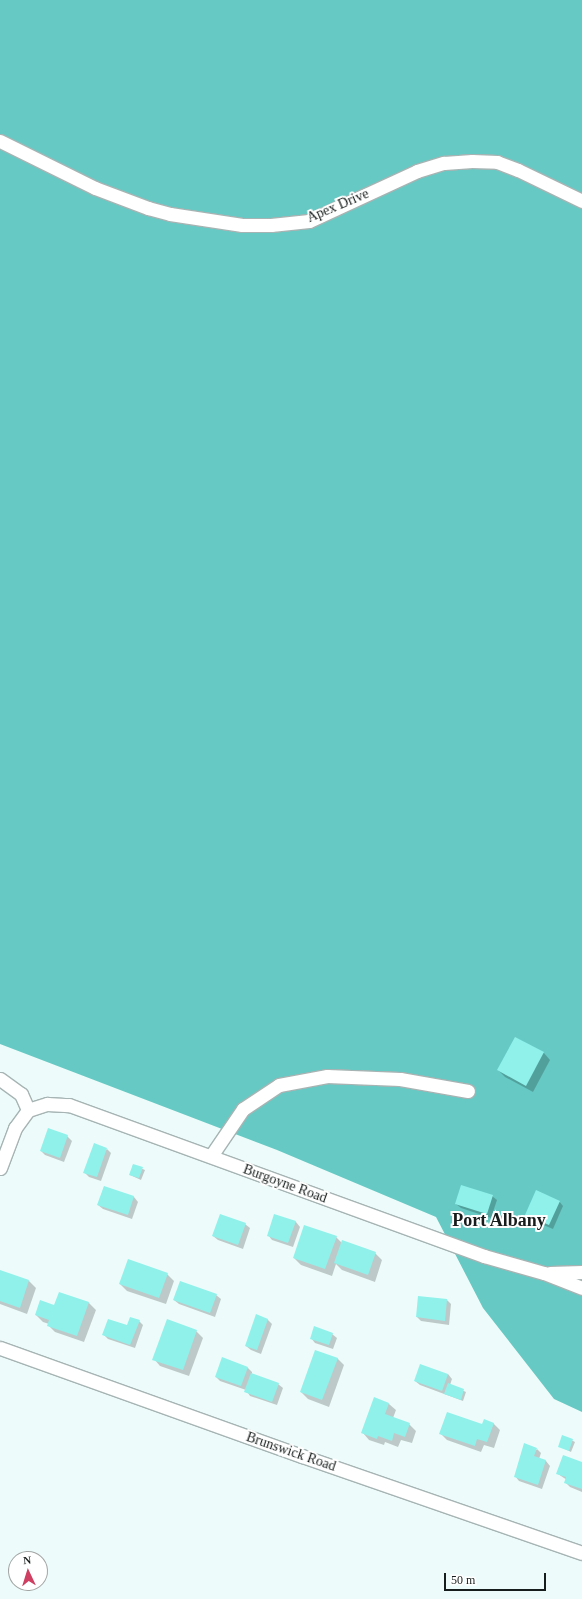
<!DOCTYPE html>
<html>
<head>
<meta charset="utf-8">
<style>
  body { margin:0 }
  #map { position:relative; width:582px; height:1599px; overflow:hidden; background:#edfcfa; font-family:"Times New Roman",serif }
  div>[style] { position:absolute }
  .forest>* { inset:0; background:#67c9c4 }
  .shadow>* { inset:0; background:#0003 }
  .building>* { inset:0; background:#90f1eb }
  .roads { filter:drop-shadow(1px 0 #a6b4b3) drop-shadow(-1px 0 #a6b4b3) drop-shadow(0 1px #a6b4b3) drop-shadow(0 -1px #a6b4b3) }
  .minor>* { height:13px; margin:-6.5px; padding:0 6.5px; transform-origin:6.5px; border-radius:6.5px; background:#fff }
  span { translate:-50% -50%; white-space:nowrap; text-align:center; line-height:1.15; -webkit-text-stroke:4px #fff; paint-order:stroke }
  .street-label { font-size:14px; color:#171d1c }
  .district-label { font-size:18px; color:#171d1c; font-weight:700 }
  .north { position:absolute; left:8px; top:1551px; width:40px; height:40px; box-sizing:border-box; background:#fff; border:1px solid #a2a5a4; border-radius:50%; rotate:356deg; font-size:11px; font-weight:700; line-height:16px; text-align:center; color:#171d1c }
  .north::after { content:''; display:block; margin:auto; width:14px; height:18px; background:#ce3f61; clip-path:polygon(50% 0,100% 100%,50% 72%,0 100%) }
  .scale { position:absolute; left:444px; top:1573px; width:102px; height:18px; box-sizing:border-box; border:2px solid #171d1c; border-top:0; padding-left:5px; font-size:12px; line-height:14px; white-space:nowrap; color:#171d1c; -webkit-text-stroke:3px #fff; paint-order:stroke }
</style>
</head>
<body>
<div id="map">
  <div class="forest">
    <i style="clip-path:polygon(0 0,582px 0,582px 1412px,554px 1399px,483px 1308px,436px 1217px,277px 1150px,0 1044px)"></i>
  </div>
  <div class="shadow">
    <i style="clip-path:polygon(516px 1038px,544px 1053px,550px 1060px,533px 1092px,505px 1077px,498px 1070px)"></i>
    <i style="clip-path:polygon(67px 1136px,72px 1141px,64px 1162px,45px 1155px,41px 1151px)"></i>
    <i style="clip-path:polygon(107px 1149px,111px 1153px,101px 1181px,89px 1177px,84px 1172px)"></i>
    <i style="clip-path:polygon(133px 1165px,145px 1170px,141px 1180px,130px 1175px)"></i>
    <i style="clip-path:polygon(104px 1187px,134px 1197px,138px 1202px,132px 1219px,103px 1209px,98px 1205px)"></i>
    <i style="clip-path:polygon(492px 1196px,497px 1200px,491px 1218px,461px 1208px,456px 1204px)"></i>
    <i style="clip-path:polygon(559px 1201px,563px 1206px,553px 1229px,531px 1220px,526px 1215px)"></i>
    <i style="clip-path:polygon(275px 1215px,296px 1222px,300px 1227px,293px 1247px,272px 1240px,268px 1235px)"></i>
    <i style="clip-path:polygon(245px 1224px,250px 1228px,243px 1249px,218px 1240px,213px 1236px)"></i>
    <i style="clip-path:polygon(336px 1237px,342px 1243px,375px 1253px,382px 1260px,375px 1282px,342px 1270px,336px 1264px,332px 1276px,301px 1265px,294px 1258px)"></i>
    <i style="clip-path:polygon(0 1271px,29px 1281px,36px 1288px,27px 1314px,0 1304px)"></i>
    <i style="clip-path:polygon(167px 1274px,174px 1281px,166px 1304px,127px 1291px,120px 1284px)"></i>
    <i style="clip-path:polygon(60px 1293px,89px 1303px,96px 1310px,84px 1342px,55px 1332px,48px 1325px,49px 1324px,43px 1322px,36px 1315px,55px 1306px)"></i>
    <i style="clip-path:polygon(216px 1295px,221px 1299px,215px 1317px,179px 1304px,174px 1300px)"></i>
    <i style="clip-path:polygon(447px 1300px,451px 1304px,449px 1325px,421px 1321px,417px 1317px)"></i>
    <i style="clip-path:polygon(267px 1319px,272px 1324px,261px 1354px,251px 1350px,246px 1346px)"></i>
    <i style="clip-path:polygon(139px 1321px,143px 1325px,135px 1348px,108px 1339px,103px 1334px,128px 1327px)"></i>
    <i style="clip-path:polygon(196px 1331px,203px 1338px,189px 1376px,160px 1366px,154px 1359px)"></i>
    <i style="clip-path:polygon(332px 1334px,337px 1338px,333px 1349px,315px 1343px,311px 1338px)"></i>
    <i style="clip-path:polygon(337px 1358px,344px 1365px,329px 1407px,308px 1399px,301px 1392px)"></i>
    <i style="clip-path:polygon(222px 1359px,248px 1368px,252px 1372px,252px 1374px,278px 1384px,283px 1388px,277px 1405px,250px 1396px,246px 1390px,220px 1381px,216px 1377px)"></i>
    <i style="clip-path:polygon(448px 1374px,452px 1379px,450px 1385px,466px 1392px,463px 1401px,420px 1385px,415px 1381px)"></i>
    <i style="clip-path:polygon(375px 1399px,389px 1404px,396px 1410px,393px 1418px,409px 1424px,416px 1431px,412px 1443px,401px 1440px,398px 1447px,385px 1442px,384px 1445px,369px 1440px,363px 1433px)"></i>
    <i style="clip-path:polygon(493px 1423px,500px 1430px,494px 1448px,484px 1445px,481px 1452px,447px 1440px,441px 1434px)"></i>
    <i style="clip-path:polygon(563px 1436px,575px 1442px,571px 1452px,559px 1446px)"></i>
    <i style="clip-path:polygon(537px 1449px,541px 1453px,539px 1459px,546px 1461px,550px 1466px,542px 1489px,519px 1481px,515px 1476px)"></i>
    <i style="clip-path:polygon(582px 1463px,582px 1492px,570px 1487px,566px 1483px,567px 1480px,558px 1474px)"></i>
  </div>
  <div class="building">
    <i style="clip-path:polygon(515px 1037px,544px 1052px,526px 1086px,497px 1070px)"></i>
    <i style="clip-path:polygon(48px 1128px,68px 1135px,60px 1158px,40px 1151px)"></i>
    <i style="clip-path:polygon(94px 1143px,107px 1148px,97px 1177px,83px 1173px)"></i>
    <i style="clip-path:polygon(133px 1164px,143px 1167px,139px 1178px,129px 1175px)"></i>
    <i style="clip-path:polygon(461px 1185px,493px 1195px,487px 1214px,455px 1204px)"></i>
    <i style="clip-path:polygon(104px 1186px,134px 1196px,128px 1215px,97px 1205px)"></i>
    <i style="clip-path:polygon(536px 1190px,560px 1201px,549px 1225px,525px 1215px)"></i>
    <i style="clip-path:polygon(220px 1214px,246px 1223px,238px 1245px,212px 1236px)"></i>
    <i style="clip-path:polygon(274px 1214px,296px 1221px,288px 1243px,267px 1236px)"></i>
    <i style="clip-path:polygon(304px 1225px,337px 1236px,325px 1269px,293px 1258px)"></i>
    <i style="clip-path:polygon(342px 1240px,376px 1252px,368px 1275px,334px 1263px)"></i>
    <i style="clip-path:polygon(128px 1259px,168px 1273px,159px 1298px,119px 1284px)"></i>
    <i style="clip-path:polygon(0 1270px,29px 1280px,20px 1308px,0 1301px)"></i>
    <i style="clip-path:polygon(180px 1281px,217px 1294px,210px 1313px,173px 1300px)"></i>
    <i style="clip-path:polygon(59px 1292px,89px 1302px,77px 1336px,47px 1326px,49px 1320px,35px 1315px,40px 1300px,54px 1305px)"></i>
    <i style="clip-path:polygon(418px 1296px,447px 1299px,445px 1321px,416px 1317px)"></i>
    <i style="clip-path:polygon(256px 1314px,268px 1319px,257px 1350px,245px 1346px)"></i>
    <i style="clip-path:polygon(130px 1317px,140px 1320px,130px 1345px,102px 1335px,108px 1319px,127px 1325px)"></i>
    <i style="clip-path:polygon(167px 1319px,197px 1330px,183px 1370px,152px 1360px)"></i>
    <i style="clip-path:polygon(314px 1326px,333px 1333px,329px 1345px,310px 1339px)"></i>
    <i style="clip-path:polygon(315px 1350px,338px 1358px,322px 1400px,300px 1392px)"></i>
    <i style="clip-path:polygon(222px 1357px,248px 1367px,241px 1386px,215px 1377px)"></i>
    <i style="clip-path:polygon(420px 1364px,448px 1374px,442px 1391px,414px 1381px)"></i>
    <i style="clip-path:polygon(251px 1373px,279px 1383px,272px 1402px,244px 1392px)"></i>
    <i style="clip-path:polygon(448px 1383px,464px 1389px,461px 1400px,444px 1394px)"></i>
    <i style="clip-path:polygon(374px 1397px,389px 1403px,385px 1414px,410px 1423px,405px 1437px,394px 1433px,392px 1441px,378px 1436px,377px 1439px,361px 1433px)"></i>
    <i style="clip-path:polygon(447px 1412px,482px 1424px,484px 1419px,494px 1423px,487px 1442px,477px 1439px,475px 1446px,439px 1434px)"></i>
    <i style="clip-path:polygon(562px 1435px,573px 1439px,569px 1451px,558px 1447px)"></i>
    <i style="clip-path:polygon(524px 1443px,537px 1448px,534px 1456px,546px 1460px,538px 1485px,514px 1477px)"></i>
    <i style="clip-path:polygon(563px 1455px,582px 1462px,582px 1489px,564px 1483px,566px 1477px,556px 1474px)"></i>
  </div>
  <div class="roads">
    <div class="minor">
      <i style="left:0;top:141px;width:106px;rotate:26.3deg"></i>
      <i style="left:95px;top:188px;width:57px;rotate:20.7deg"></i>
      <i style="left:148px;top:208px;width:23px;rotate:15deg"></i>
      <i style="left:170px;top:214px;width:73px;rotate:8.7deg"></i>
      <i style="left:242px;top:225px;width:29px"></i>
      <i style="left:271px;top:225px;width:38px;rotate:-6deg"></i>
      <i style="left:309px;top:221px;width:119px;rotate:-24.8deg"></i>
      <i style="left:417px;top:171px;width:28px;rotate:-17deg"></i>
      <i style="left:444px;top:163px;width:28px;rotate:-4deg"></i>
      <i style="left:472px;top:161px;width:25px;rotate:2deg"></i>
      <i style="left:497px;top:162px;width:22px;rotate:21deg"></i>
      <i style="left:518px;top:170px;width:71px;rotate:25.8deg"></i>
      <i style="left:0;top:1079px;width:26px;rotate:36deg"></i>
      <i style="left:21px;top:1094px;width:17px;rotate:66deg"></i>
      <i style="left:28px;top:1110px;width:20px;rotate:-18deg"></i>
      <i style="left:47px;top:1104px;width:22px;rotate:3deg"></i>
      <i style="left:69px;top:1105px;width:442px;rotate:20deg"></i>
      <i style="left:484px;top:1256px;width:62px;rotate:15.8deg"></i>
      <i style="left:544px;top:1273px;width:41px;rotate:21.5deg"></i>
      <i style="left:211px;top:1156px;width:57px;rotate:-55.8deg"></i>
      <i style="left:243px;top:1109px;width:43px;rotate:-33.7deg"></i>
      <i style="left:279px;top:1085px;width:49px;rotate:-10.6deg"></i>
      <i style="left:327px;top:1076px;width:73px;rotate:2.4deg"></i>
      <i style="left:400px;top:1079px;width:69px;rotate:10deg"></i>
      <i style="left:0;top:1168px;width:43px;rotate:-69.4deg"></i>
      <i style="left:15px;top:1128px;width:22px;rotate:-54deg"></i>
      <i style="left:550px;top:1273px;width:32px;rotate:-2deg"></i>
      <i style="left:0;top:1348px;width:321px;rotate:19.7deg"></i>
      <i style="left:302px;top:1456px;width:296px;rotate:19.1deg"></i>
    </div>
  </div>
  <div class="street-label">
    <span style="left:338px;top:206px;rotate:-23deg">Apex Drive</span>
    <span style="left:285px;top:1184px;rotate:20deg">Burgoyne Road</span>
    <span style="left:291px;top:1452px;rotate:19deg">Brunswick Road</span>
  </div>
  <div class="district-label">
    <span style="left:499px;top:1220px">Port Albany</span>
  </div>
  <div class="north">N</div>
  <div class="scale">50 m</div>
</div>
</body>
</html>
